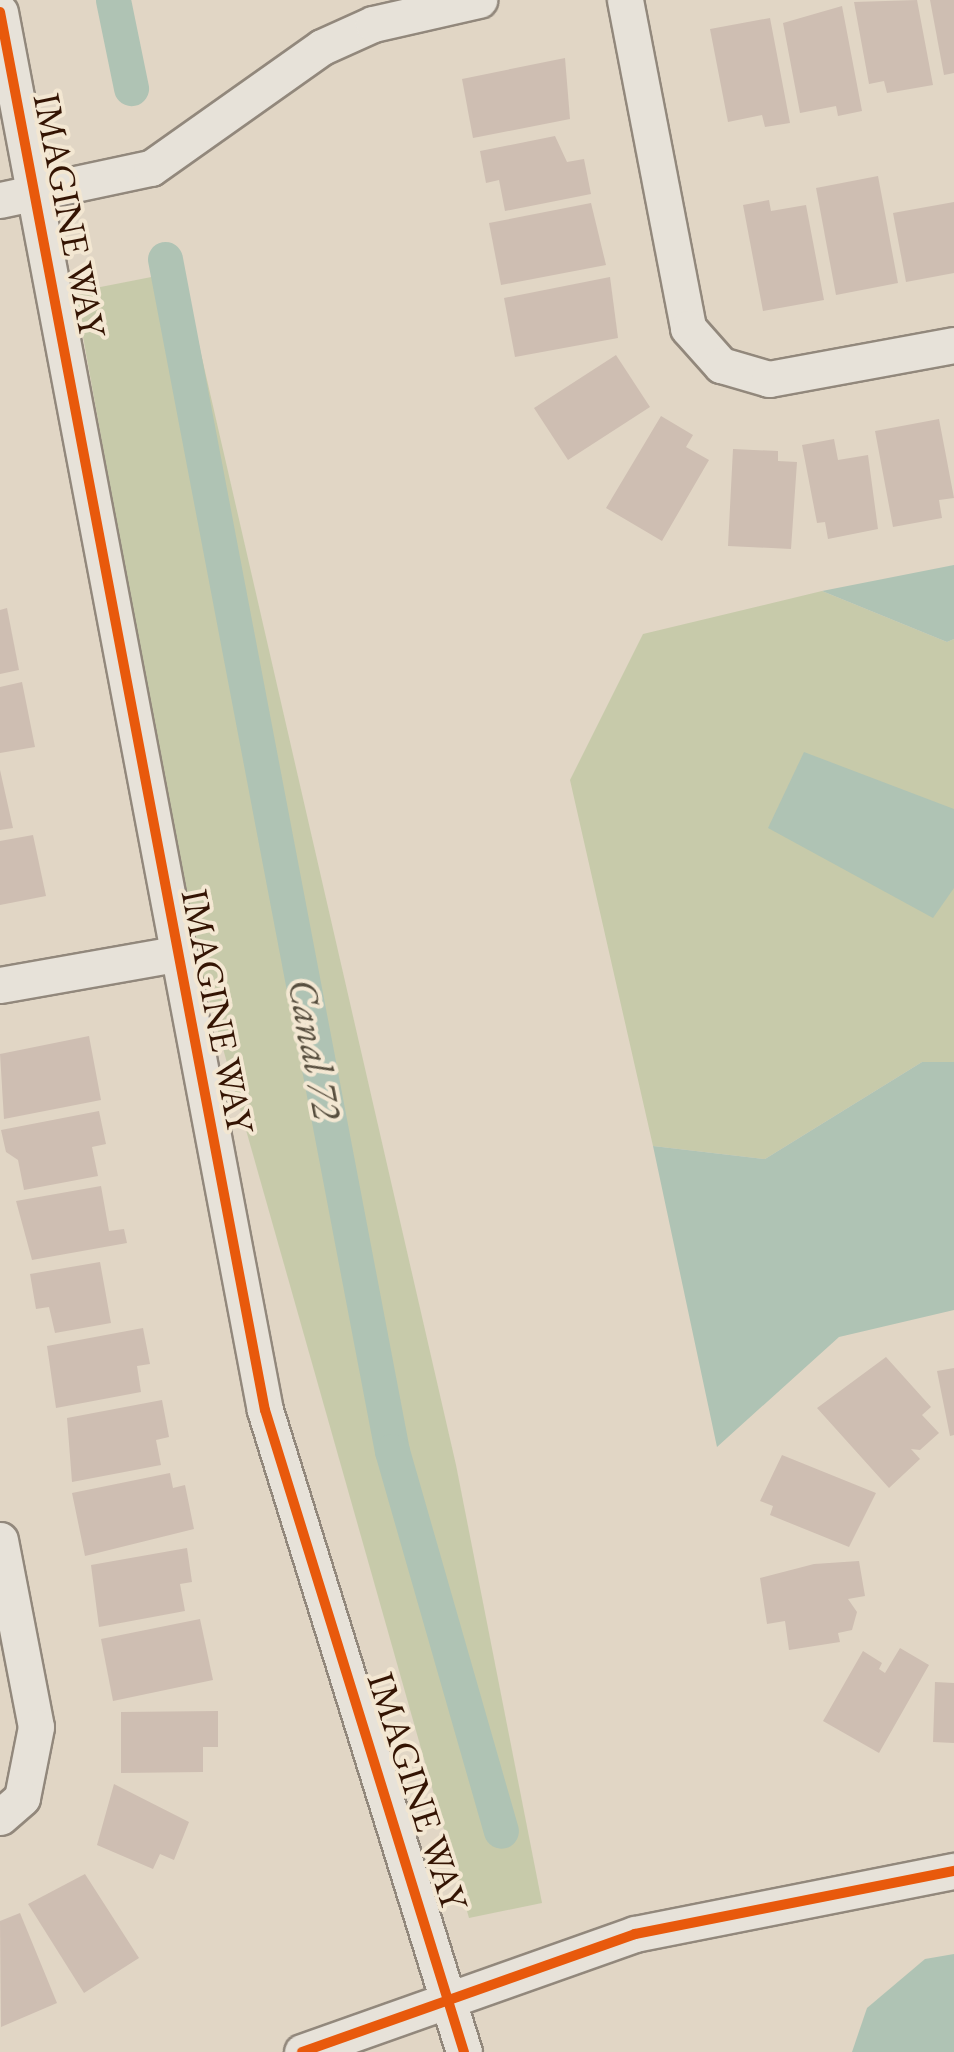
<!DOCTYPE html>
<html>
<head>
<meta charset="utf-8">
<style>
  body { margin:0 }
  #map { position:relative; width:954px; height:2052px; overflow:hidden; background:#e1d6c5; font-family:"EB Garamond",serif }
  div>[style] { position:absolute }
  .green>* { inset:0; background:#c7caaa }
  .water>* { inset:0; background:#afc3b4 }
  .canal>* { height:35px; margin:-17.5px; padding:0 17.5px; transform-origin:17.5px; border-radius:17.5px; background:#afc3b4 }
  .building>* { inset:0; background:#cebeb2 }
  .roads { filter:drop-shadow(2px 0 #92887c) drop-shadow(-2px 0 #92887c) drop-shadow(0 2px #92887c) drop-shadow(0 -2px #92887c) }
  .minor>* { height:35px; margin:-17.5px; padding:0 17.5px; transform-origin:17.5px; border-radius:17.5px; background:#e7e2d9 }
  .cycleway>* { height:10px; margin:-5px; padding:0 5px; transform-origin:5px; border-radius:5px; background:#e8590c }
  span { translate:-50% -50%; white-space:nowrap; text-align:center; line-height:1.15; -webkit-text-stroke:8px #f3e7d2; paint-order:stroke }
  .street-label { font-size:38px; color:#341403 }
  .water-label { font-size:40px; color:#574e3e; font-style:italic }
</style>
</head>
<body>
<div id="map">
  <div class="green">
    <i style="clip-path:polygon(182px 271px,456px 1465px,542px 1903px,469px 1918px,190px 932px,75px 292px)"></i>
    <i style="clip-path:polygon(822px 591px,947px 642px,954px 639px,954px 1062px,922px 1062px,765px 1159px,653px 1146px,570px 780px,643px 634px)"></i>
  </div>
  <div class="water">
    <i style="clip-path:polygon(954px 565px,954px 639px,947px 642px,822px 591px)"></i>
    <i style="clip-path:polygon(804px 752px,954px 809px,954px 888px,933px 918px,768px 828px)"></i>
    <i style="clip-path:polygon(922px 1062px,954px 1062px,954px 1310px,839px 1337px,717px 1447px,653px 1146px,765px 1159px)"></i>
    <i style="clip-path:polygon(954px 1954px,954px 2052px,852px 2052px,867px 2008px,925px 1959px)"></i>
  </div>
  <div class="canal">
    <i style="left:113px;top:0;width:90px;rotate:78.4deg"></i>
    <i style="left:165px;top:259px;width:1213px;rotate:79.22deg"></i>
    <i style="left:392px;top:1451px;width:395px;rotate:74deg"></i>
  </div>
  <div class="building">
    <i style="clip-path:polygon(917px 0,933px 85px,887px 93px,884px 81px,869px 84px,854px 2px)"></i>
    <i style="clip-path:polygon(930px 0,954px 0,954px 73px,944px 75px)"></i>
    <i style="clip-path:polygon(842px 6px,862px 111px,838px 116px,836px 106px,800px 113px,783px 23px)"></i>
    <i style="clip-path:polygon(770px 18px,790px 123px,765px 127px,762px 115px,728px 122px,710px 29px)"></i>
    <i style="clip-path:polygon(565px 58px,570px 119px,473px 138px,462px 79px)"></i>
    <i style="clip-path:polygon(555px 136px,567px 162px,584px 159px,591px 194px,505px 211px,499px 180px,486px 183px,480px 151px)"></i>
    <i style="clip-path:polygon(878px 176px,898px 283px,836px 295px,816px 188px)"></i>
    <i style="clip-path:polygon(769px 200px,771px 211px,806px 205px,824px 300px,763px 311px,743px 205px)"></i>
    <i style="clip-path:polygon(954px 202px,954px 273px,906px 282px,893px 213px)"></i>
    <i style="clip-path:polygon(591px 203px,606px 265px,501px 285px,489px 223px)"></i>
    <i style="clip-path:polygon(610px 277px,618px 338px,515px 357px,504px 298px)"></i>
    <i style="clip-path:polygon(616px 355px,650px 407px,568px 460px,534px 408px)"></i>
    <i style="clip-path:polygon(661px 416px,693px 435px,686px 447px,709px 460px,662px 541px,606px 508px)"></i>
    <i style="clip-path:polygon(939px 419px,954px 498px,939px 500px,942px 518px,893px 527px,875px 431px)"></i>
    <i style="clip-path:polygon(834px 439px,838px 460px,868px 455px,878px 529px,828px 539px,825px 522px,817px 523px,802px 445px)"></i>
    <i style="clip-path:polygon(733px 449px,778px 451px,778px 461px,797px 462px,791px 549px,728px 546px)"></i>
    <i style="clip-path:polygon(7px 608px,19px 670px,0 674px,0 610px)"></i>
    <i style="clip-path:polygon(22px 682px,35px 747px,0 753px,0 687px)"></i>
    <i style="clip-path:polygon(0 770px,13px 828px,0 830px)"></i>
    <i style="clip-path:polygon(33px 835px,46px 896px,0 905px,0 841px)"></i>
    <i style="clip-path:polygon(89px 1036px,101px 1100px,4px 1119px,0 1054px)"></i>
    <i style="clip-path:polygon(99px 1111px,106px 1144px,92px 1147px,98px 1176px,24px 1190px,18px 1160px,6px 1152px,1px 1130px)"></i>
    <i style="clip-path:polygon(101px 1186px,109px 1231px,124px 1229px,127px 1243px,32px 1260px,16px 1201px)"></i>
    <i style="clip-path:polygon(100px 1262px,111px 1323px,55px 1333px,49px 1307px,36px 1309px,30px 1274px)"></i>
    <i style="clip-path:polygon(143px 1328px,150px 1364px,137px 1366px,141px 1392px,56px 1408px,47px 1346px)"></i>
    <i style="clip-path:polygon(886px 1357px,931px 1407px,922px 1415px,939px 1433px,920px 1450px,911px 1449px,920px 1459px,889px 1488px,817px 1408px)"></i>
    <i style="clip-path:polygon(954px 1368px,954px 1435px,950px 1436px,937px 1371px)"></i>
    <i style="clip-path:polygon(162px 1400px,169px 1437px,156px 1440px,161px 1465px,72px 1482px,67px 1418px)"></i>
    <i style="clip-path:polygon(782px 1455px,876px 1493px,849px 1547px,770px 1515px,773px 1506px,760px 1501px)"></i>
    <i style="clip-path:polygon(170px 1473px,173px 1488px,185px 1485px,194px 1529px,85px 1556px,72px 1493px)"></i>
    <i style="clip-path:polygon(187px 1548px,192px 1582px,180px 1584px,185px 1611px,99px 1627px,91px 1565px)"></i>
    <i style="clip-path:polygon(859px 1561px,865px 1596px,848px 1599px,857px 1612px,852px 1630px,838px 1633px,840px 1642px,789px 1650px,785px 1621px,767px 1624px,760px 1578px,814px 1564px)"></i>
    <i style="clip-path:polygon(200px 1619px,213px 1680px,113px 1701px,101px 1639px)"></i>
    <i style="clip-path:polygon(900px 1648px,929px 1665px,879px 1753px,823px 1721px,863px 1651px,882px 1663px,879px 1669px,885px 1673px)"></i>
    <i style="clip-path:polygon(935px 1682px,954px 1683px,954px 1743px,933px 1742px)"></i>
    <i style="clip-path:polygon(218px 1711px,218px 1747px,203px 1747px,203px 1772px,121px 1773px,121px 1712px)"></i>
    <i style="clip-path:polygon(114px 1784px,189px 1822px,174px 1860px,160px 1854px,153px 1869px,97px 1845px)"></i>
    <i style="clip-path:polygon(85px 1874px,139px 1958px,84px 1993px,28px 1904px)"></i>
    <i style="clip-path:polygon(20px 1913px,57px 2003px,1px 2027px,0 1921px)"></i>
  </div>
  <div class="roads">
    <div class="minor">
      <i style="left:625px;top:0;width:334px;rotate:79.1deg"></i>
      <i style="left:688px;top:328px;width:50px;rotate:48.3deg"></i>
      <i style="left:721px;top:365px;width:50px;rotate:16.3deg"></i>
      <i style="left:769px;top:379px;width:188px;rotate:-10.4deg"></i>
      <i style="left:0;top:12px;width:1423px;rotate:79.27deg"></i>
      <i style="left:265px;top:1410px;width:672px;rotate:72.78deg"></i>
      <i style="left:0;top:200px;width:154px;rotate:-12deg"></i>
      <i style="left:151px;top:168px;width:209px;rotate:-35.3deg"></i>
      <i style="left:322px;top:47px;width:56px;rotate:-24.3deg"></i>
      <i style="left:373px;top:24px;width:109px;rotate:-12.8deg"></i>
      <i style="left:0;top:985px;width:178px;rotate:-10deg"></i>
      <i style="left:0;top:1540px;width:190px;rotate:79.1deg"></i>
      <i style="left:36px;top:1727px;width:72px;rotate:101.2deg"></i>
      <i style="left:22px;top:1798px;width:29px;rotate:139deg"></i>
      <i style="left:302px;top:2052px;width:353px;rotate:-19.5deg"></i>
      <i style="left:635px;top:1934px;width:325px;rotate:-11.2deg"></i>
    </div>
  </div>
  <div class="cycleway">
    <i style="left:0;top:12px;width:1423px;rotate:79.27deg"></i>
    <i style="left:265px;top:1410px;width:672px;rotate:72.78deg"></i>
    <i style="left:302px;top:2052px;width:353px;rotate:-19.5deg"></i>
    <i style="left:635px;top:1934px;width:325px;rotate:-11.2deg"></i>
  </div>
  <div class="street-label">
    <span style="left:70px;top:215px;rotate:79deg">IMAGINE WAY</span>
    <span style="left:218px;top:1011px;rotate:79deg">IMAGINE WAY</span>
    <span style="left:418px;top:1791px;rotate:72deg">IMAGINE WAY</span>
  </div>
  <div class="water-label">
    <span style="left:315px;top:1049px;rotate:79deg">Canal 72</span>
  </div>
</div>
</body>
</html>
